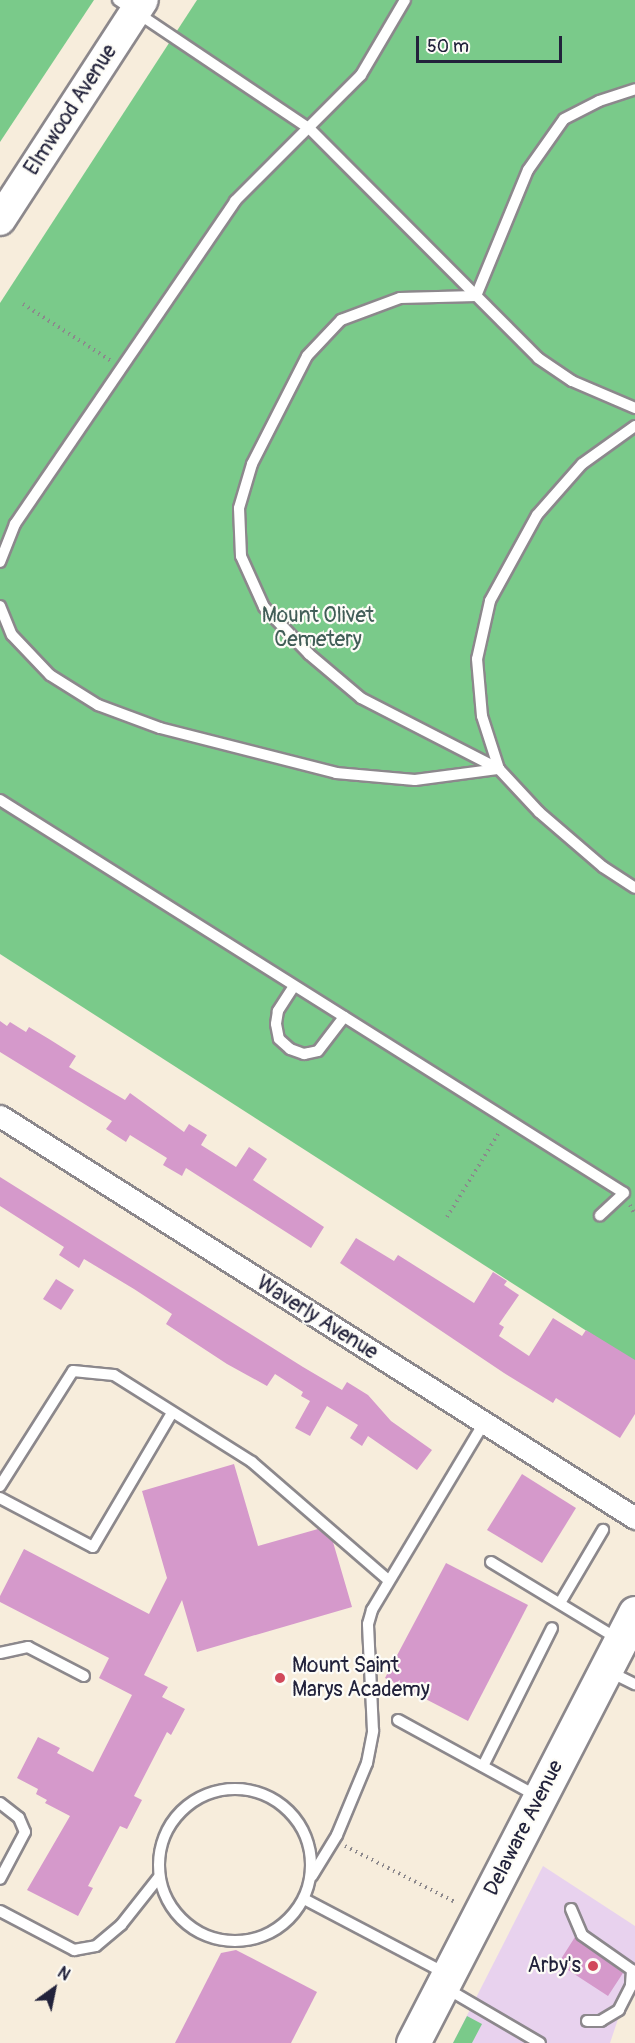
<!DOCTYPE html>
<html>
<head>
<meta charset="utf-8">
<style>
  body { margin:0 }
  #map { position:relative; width:635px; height:2043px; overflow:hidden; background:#f7eddc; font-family:Pangolin,sans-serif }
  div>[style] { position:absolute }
  .built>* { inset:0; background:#e8d2ee }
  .green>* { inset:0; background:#7aca8a }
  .building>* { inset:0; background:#d599cb }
  .path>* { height:4px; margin-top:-2px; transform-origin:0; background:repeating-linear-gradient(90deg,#8c888c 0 1.5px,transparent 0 6px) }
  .roads { filter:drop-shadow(2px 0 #8c888c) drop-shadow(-2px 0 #8c888c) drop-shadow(0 2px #8c888c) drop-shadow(0 -2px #8c888c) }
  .lane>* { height:10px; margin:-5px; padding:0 5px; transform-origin:5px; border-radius:5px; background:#fff }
  .lane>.ring { margin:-5px; padding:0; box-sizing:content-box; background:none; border:10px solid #fff; border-radius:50% }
  .street>* { height:21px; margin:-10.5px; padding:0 10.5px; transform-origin:10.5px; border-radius:10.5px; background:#fff }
  .secondary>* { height:30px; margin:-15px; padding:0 15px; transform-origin:15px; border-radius:15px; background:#fff }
  .primary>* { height:33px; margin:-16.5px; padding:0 16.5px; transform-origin:16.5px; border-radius:16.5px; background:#fff }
  .dots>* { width:16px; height:16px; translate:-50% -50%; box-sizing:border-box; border:3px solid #fdfcf7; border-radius:50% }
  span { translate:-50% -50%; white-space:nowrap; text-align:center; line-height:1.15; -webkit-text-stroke:4.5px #fdfcf7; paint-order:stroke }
  .street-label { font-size:21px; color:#22223b }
  .park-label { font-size:21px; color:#415d57 }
  .poi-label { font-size:21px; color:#22223b }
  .left { translate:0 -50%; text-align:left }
  .right { translate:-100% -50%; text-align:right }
  .north { position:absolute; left:24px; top:1959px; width:60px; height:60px; -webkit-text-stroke:4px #fdfcf7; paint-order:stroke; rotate:33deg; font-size:16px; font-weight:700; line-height:24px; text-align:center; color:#22223b }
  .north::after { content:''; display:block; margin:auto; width:21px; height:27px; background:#22223b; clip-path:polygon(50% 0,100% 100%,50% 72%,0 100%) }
  .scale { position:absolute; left:416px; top:36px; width:146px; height:27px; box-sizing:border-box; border:3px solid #22223b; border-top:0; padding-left:8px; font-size:18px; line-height:21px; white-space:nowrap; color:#22223b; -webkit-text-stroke:4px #fdfcf7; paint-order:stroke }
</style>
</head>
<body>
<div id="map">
  <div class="built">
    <i style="clip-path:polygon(543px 1866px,635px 1926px,635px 1968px,610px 2043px,453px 2043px)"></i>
  </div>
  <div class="green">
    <i style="clip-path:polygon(0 0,94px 0,0 142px)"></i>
    <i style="clip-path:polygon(197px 0,635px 0,635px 1362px,0 954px,0 303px)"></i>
    <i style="clip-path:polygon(467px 2016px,482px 2024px,472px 2043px,453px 2043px)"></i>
  </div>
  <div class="building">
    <i style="clip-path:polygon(0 1021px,7px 1026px,10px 1022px,26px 1032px,29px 1027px,49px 1039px,76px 1056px,69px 1067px,125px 1100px,130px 1093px,184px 1132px,189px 1124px,207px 1135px,201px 1145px,236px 1167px,249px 1147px,267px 1159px,253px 1180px,324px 1227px,311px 1248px,186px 1168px,182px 1176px,163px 1165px,167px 1158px,130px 1135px,126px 1142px,106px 1129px,112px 1121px,0 1052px)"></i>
    <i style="clip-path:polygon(0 1177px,303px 1367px,342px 1390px,347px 1382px,368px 1395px,391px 1421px,432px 1450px,417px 1470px,368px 1436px,362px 1446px,350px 1438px,358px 1425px,327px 1406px,310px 1436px,295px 1428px,310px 1401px,301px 1396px,303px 1392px,275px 1374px,267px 1386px,227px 1364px,166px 1324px,172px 1314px,134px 1289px,84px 1259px,79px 1268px,59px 1255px,64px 1247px,0 1206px)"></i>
    <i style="clip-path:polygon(356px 1238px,394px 1261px,398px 1255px,474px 1303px,493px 1272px,507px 1281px,504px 1285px,519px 1295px,499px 1324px,504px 1327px,499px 1336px,529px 1356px,553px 1318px,582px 1336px,586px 1330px,635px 1360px,635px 1414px,620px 1438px,556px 1398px,553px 1403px,504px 1373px,340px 1263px)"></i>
    <i style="clip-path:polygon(56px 1279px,74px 1290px,61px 1310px,43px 1299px)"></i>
    <i style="clip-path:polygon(234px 1464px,258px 1546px,318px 1529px,333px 1542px,352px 1607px,197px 1652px,182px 1600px,144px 1675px,168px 1687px,162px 1697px,185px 1709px,171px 1735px,167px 1732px,134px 1796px,142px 1800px,127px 1829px,120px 1826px,88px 1886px,93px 1888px,78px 1916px,27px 1890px,70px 1816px,45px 1803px,47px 1800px,36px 1794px,38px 1789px,17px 1778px,38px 1737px,60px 1748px,57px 1753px,93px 1772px,132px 1695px,99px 1678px,109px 1658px,0 1602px,0 1596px,24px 1549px,149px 1614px,167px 1578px,142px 1491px)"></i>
    <i style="clip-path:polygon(522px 1474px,576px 1508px,542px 1563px,487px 1530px)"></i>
    <i style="clip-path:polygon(446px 1563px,528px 1605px,468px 1721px,385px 1678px)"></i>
    <i style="clip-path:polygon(575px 1937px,623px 1973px,608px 1996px,568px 1970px,571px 1965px,561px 1959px)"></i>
    <i style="clip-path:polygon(236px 1950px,317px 1992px,291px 2043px,175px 2043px,221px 1953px)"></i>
  </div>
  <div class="path">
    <i style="left:23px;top:304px;width:105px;rotate:32.9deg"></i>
    <i style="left:630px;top:1205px;width:11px;rotate:63deg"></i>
    <i style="left:447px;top:1217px;width:101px;rotate:-58.4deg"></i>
    <i style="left:345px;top:1846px;width:123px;rotate:27deg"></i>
  </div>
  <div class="roads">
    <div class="lane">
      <i style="left:118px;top:0;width:231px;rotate:33.9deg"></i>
      <i style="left:310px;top:129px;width:323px;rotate:45.1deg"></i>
      <i style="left:538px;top:358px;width:41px;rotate:34.1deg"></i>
      <i style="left:572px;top:381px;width:69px;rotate:23.2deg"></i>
      <i style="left:635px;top:426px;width:65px;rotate:144.4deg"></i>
      <i style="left:582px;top:464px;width:68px;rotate:131.4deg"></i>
      <i style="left:537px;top:515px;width:98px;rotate:118.7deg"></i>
      <i style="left:490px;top:601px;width:59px;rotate:102.6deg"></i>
      <i style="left:477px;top:659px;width:57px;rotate:85deg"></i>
      <i style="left:482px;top:716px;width:56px;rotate:72.2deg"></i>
      <i style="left:499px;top:769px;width:59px;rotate:47.1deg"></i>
      <i style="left:539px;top:812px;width:84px;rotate:40.7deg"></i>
      <i style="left:603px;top:867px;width:38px;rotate:33deg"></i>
      <i style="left:0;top:562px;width:41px;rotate:-68.5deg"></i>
      <i style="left:15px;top:524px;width:391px;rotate:-55.7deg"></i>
      <i style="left:235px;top:201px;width:178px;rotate:-45deg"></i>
      <i style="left:361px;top:75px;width:87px;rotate:-59.6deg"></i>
      <i style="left:0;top:606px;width:31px;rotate:68deg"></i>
      <i style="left:12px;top:635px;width:55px;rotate:46.5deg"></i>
      <i style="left:50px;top:675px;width:57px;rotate:32deg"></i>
      <i style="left:98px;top:705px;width:66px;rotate:20.4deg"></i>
      <i style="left:160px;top:728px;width:182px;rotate:14.3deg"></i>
      <i style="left:336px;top:773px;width:79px;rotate:5.1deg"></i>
      <i style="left:415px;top:780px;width:85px;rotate:-7.5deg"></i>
      <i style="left:499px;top:769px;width:155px;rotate:-152.8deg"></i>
      <i style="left:361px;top:698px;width:68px;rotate:-139.8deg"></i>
      <i style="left:309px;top:654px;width:65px;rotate:-133.8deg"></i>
      <i style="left:264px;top:607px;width:56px;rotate:-114.3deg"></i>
      <i style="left:241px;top:556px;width:48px;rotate:-92.4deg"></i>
      <i style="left:239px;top:508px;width:46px;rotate:-73.5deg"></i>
      <i style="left:252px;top:464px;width:121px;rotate:-63deg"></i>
      <i style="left:307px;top:356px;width:50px;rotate:-46.6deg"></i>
      <i style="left:341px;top:320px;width:63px;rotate:-20.4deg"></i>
      <i style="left:400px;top:298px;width:76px;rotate:-1.5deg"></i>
      <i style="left:476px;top:296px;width:136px;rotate:-67.6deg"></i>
      <i style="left:528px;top:170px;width:62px;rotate:-54.8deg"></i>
      <i style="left:564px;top:119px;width:39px;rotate:-27deg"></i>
      <i style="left:599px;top:101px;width:38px;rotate:-18deg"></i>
      <i style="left:0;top:800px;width:737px;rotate:32.2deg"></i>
      <i style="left:624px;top:1193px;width:33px;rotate:137deg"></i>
      <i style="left:294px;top:986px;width:30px;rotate:123deg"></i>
      <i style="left:278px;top:1011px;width:13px;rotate:99deg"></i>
      <i style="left:276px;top:1024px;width:15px;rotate:79deg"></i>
      <i style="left:279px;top:1039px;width:15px;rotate:42deg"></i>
      <i style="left:290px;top:1049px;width:15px;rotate:20deg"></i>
      <i style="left:304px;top:1054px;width:14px;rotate:-12deg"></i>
      <i style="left:318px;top:1051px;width:43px;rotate:-52.6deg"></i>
      <i style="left:0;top:1486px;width:136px;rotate:-57.6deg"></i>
      <i style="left:73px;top:1371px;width:41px;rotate:5.6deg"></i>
      <i style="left:114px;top:1375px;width:163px;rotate:32.2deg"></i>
      <i style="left:252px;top:1462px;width:179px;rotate:40.9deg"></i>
      <i style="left:0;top:1498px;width:105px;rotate:27.8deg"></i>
      <i style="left:93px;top:1547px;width:156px;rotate:-59.5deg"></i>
      <i style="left:491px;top:1562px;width:149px;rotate:31.2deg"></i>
      <i style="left:560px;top:1603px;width:85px;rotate:-59.5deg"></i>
      <i style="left:0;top:1653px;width:29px;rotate:-12deg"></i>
      <i style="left:28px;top:1647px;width:63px;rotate:27.4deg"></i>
      <i style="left:608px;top:1671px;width:30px;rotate:26deg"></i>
      <i style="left:398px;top:1720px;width:158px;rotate:28.7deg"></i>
      <i style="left:483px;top:1766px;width:154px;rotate:-63.4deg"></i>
      <i class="ring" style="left:159px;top:1789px;width:142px;height:142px"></i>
      <i style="left:0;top:1803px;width:24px;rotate:38deg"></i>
      <i style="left:19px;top:1818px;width:15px;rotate:67deg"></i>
      <i style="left:25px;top:1832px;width:53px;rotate:118deg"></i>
      <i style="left:312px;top:1876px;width:48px;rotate:-58.6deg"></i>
      <i style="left:337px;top:1835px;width:78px;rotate:-67.4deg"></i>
      <i style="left:367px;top:1763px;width:33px;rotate:-79deg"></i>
      <i style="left:373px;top:1731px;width:107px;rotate:-92.7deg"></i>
      <i style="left:368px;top:1624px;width:15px;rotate:-74deg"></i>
      <i style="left:372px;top:1610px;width:218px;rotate:-59.1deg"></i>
      <i style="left:304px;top:1899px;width:159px;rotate:27.7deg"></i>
      <i style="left:571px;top:1909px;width:28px;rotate:67deg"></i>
      <i style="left:582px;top:1935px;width:61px;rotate:35deg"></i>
      <i style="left:632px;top:1970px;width:16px;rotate:94deg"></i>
      <i style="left:631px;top:1986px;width:27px;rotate:117deg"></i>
      <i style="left:619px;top:2010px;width:21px;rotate:149deg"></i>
      <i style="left:601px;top:2021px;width:14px;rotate:180deg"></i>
      <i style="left:0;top:1911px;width:84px;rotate:27.8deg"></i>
      <i style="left:74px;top:1950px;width:22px;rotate:-10deg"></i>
      <i style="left:96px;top:1946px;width:33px;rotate:-40deg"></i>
      <i style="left:121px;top:1925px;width:61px;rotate:-51.6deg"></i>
      <i style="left:444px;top:1987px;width:111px;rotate:30.3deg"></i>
    </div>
    <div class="street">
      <i style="left:0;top:1116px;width:752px;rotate:32.34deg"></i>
    </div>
    <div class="secondary">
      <i style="left:0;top:220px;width:262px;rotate:-57deg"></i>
    </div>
    <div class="primary">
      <i style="left:413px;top:2043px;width:484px;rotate:-62.7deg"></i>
    </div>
  </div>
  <div class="dots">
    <i style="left:280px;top:1678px;background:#d1495b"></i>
    <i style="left:593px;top:1966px;background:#d1495b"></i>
  </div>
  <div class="street-label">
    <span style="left:71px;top:110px;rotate:-57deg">Elmwood Avenue</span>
    <span style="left:317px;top:1318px;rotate:32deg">Waverly Avenue</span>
    <span style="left:524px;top:1828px;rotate:-63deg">Delaware Avenue</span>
  </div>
  <div class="park-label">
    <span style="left:318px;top:628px">Mount Olivet<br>Cemetery</span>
  </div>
  <div class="poi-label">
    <span class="left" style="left:292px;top:1678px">Mount Saint<br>Marys Academy</span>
    <span class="right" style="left:581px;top:1966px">Arby's</span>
  </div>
  <div class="north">N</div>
  <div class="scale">50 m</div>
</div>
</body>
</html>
